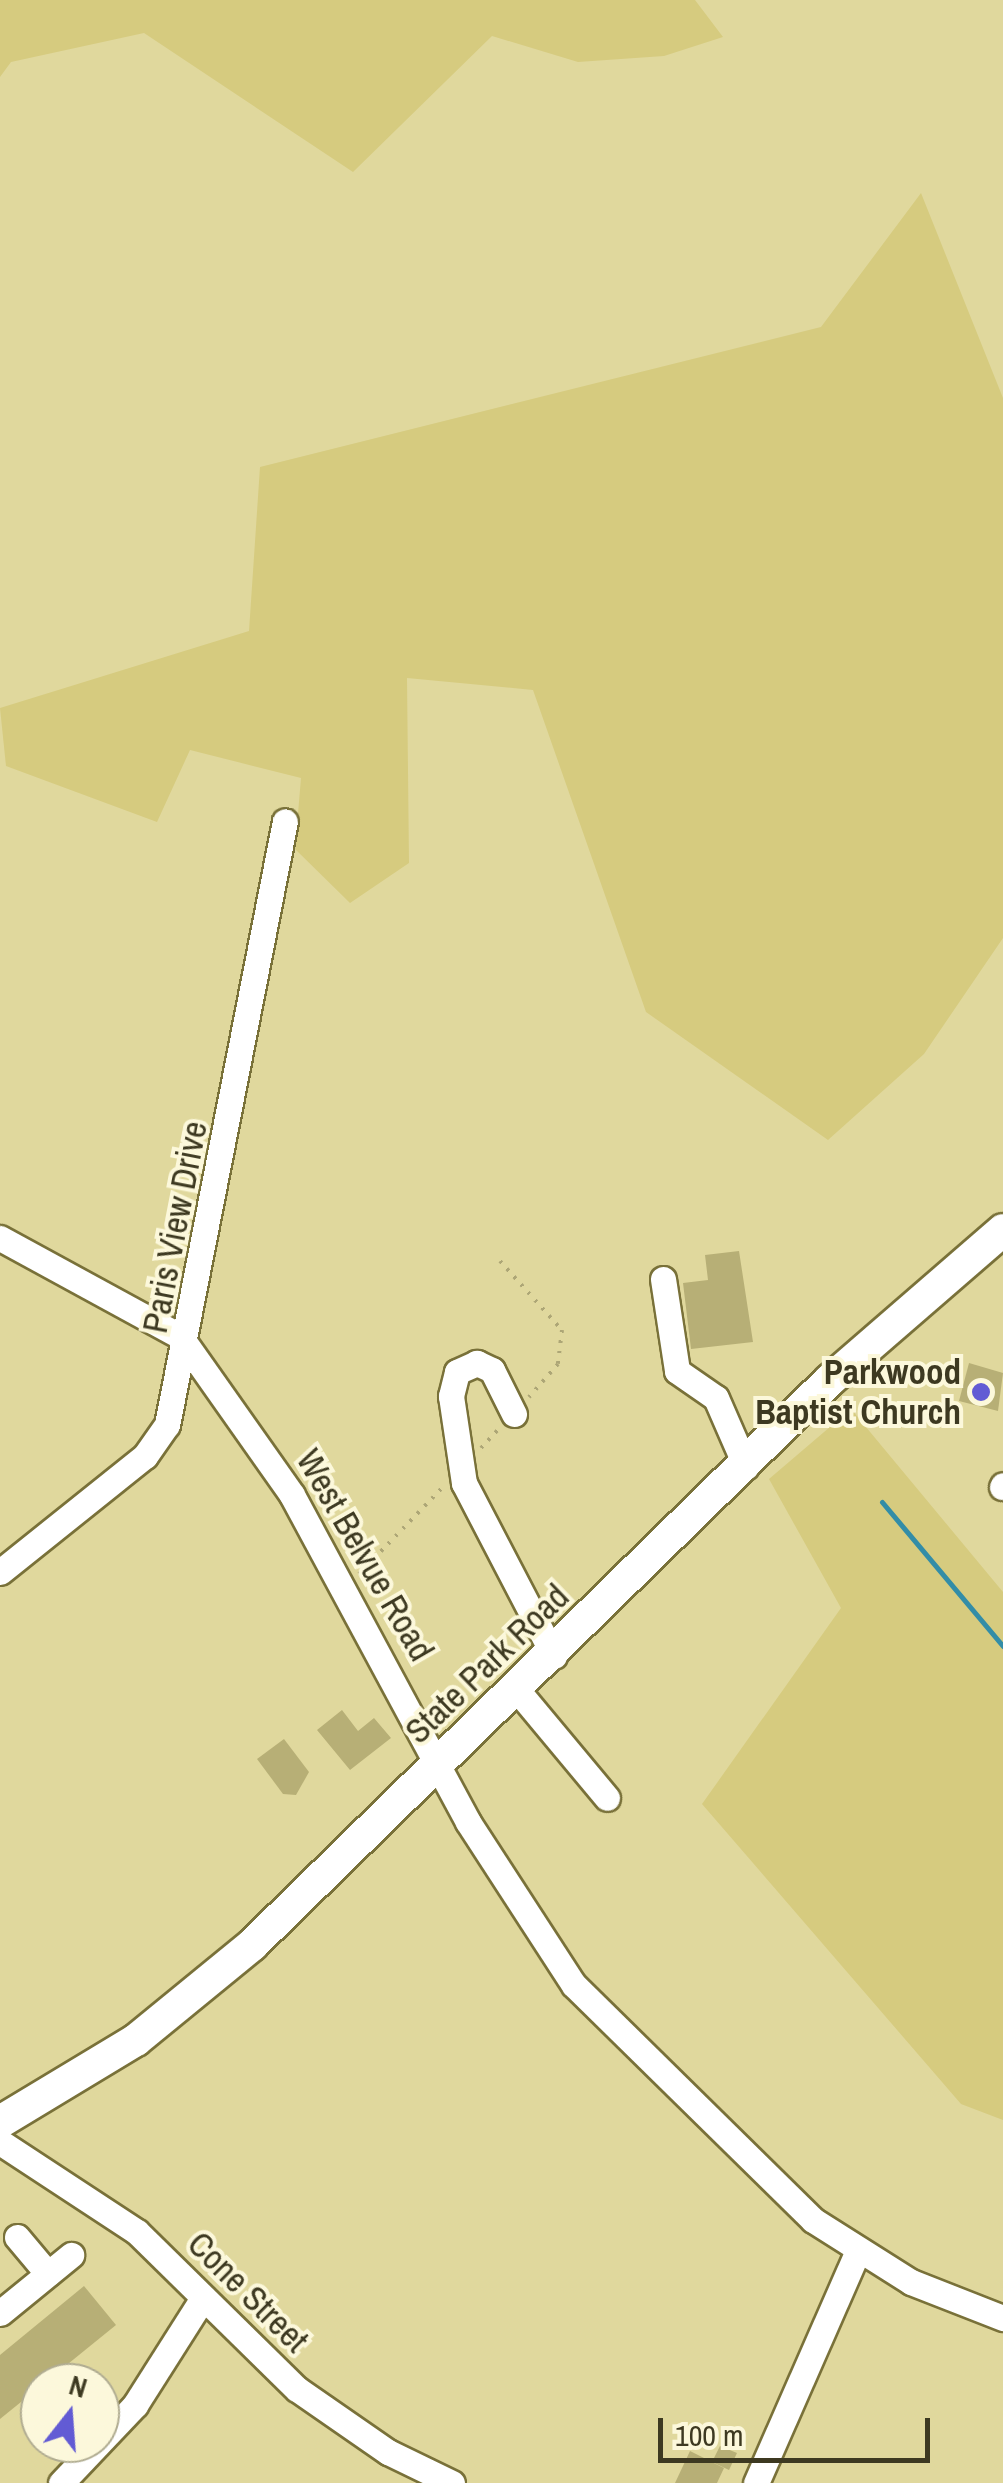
<!DOCTYPE html>
<html>
<head>
<meta charset="utf-8">
<style>
  body { margin:0 }
  #map { position:relative; width:1003px; height:2483px; overflow:hidden; background:#e0d89d; font-family:"Archivo Narrow",sans-serif }
  div>[style] { position:absolute }
  .green>* { inset:0; background:#d6cb7f }
  .stream>* { height:5px; margin:-2.5px; padding:0 2.5px; transform-origin:2.5px; border-radius:2.5px; background:#338da7 }
  .building>* { inset:0; background:#b7af76 }
  .path>* { height:4px; margin-top:-2px; transform-origin:0; background:repeating-linear-gradient(90deg,#ada676 0 2.5px,transparent 0 10.5px) }
  .roads { filter:drop-shadow(2px 0 #797139) drop-shadow(-2px 0 #797139) drop-shadow(0 2px #797139) drop-shadow(0 -2px #797139) }
  .minor>* { height:25px; margin:-12.5px; padding:0 12.5px; transform-origin:12.5px; border-radius:12.5px; background:#fff }
  .major>* { height:32px; margin:-16px; padding:0 16px; transform-origin:16px; border-radius:16px; background:#fff }
  .dots>* { width:28px; height:28px; translate:-50% -50%; box-sizing:border-box; border:5px solid #fcf8db; border-radius:50% }
  span { translate:-50% -50%; white-space:nowrap; text-align:center; line-height:1.15; -webkit-text-stroke:8px #fcf8db; paint-order:stroke }
  .street-label { font-size:35px; color:#3d3921 }
  .poi-label { font-size:35px; color:#3d3921; font-weight:700 }
  .right { translate:-100% -50%; text-align:right }
  .north { position:absolute; left:20px; top:2363px; width:100px; height:100px; box-sizing:border-box; background:#fcf8db; border:2px solid #b0ac91; border-radius:50%; rotate:17deg; font-size:28px; font-weight:700; line-height:40px; text-align:center; color:#3d3921 }
  .north::after { content:''; display:block; margin:auto; width:35px; height:45px; background:#625bd4; clip-path:polygon(50% 0,100% 100%,50% 72%,0 100%) }
  .scale { position:absolute; left:658px; top:2418px; width:272px; height:45px; box-sizing:border-box; border:5px solid #3d3921; border-top:0; padding-left:12px; font-size:30px; line-height:35px; white-space:nowrap; color:#3d3921; -webkit-text-stroke:8px #fcf8db; paint-order:stroke }
</style>
</head>
<body>
<div id="map">
  <div class="green">
    <i style="clip-path:polygon(0 0,695px 0,723px 37px,664px 56px,578px 62px,492px 36px,353px 172px,144px 33px,11px 62px,0 77px)"></i>
    <i style="clip-path:polygon(921px 193px,1003px 398px,1003px 938px,924px 1054px,828px 1140px,646px 1012px,533px 690px,407px 678px,409px 863px,350px 903px,295px 849px,301px 778px,190px 750px,157px 822px,6px 766px,0 708px,249px 631px,260px 467px,821px 327px)"></i>
    <i style="clip-path:polygon(851px 1409px,1003px 1592px,1003px 2120px,961px 2104px,702px 1804px,841px 1608px,769px 1479px)"></i>
  </div>
  <div class="stream">
    <i style="left:882px;top:1502px;width:188px;rotate:50deg"></i>
  </div>
  <div class="building">
    <i style="clip-path:polygon(739px 1251px,753px 1342px,691px 1349px,683px 1283px,708px 1280px,705px 1255px)"></i>
    <i style="clip-path:polygon(969px 1363px,1003px 1373px,998px 1411px,959px 1401px)"></i>
    <i style="clip-path:polygon(342px 1710px,358px 1731px,374px 1718px,391px 1738px,350px 1770px,317px 1730px)"></i>
    <i style="clip-path:polygon(284px 1739px,309px 1772px,296px 1795px,283px 1794px,257px 1759px)"></i>
    <i style="clip-path:polygon(84px 2286px,116px 2325px,0 2419px,0 2355px)"></i>
    <i style="clip-path:polygon(720px 2446px,737px 2453px,729px 2470px,712px 2462px)"></i>
    <i style="clip-path:polygon(690px 2451px,724px 2468px,717px 2483px,675px 2483px)"></i>
  </div>
  <div class="path">
    <i style="left:500px;top:1261px;width:93px;rotate:48.1deg"></i>
    <i style="left:562px;top:1330px;width:34px;rotate:97deg"></i>
    <i style="left:558px;top:1364px;width:44px;rotate:131.3deg"></i>
    <i style="left:481px;top:1448px;width:26px;rotate:-47deg"></i>
    <i style="left:359px;top:1574px;width:121px;rotate:-46deg"></i>
  </div>
  <div class="roads">
    <div class="minor">
      <i style="left:0;top:1238px;width:205px;rotate:28.6deg"></i>
      <i style="left:180px;top:1336px;width:194px;rotate:54.8deg"></i>
      <i style="left:292px;top:1495px;width:371px;rotate:61.7deg"></i>
      <i style="left:468px;top:1822px;width:194px;rotate:57deg"></i>
      <i style="left:574px;top:1985px;width:335px;rotate:44.5deg"></i>
      <i style="left:813px;top:2220px;width:116px;rotate:32.3deg"></i>
      <i style="left:911px;top:2282px;width:99px;rotate:21.4deg"></i>
      <i style="left:663px;top:1279px;width:93px;rotate:81.3deg"></i>
      <i style="left:677px;top:1371px;width:47px;rotate:34.7deg"></i>
      <i style="left:716px;top:1398px;width:75px;rotate:66.5deg"></i>
      <i style="left:514px;top:1414px;width:49px;rotate:-116.6deg"></i>
      <i style="left:492px;top:1370px;width:17px;rotate:-155deg"></i>
      <i style="left:477px;top:1363px;width:22px;rotate:156deg"></i>
      <i style="left:457px;top:1372px;width:25px;rotate:104deg"></i>
      <i style="left:451px;top:1396px;width:88px;rotate:81.5deg"></i>
      <i style="left:464px;top:1483px;width:195px;rotate:62.5deg"></i>
      <i style="left:1002px;top:1487px;width:2px;rotate:-63deg"></i>
      <i style="left:0;top:1572px;width:186px;rotate:-38.7deg"></i>
      <i style="left:145px;top:1456px;width:38px;rotate:-55deg"></i>
      <i style="left:167px;top:1425px;width:615px;rotate:-78.95deg"></i>
      <i style="left:518px;top:1691px;width:139px;rotate:50.2deg"></i>
      <i style="left:0;top:2142px;width:164px;rotate:33.3deg"></i>
      <i style="left:137px;top:2232px;width:224px;rotate:44.5deg"></i>
      <i style="left:297px;top:2389px;width:111px;rotate:34.7deg"></i>
      <i style="left:388px;top:2452px;width:71px;rotate:25.8deg"></i>
      <i style="left:17px;top:2237px;width:48px;rotate:50deg"></i>
      <i style="left:0;top:2313px;width:92px;rotate:-39.2deg"></i>
      <i style="left:61px;top:2483px;width:108px;rotate:-46.5deg"></i>
      <i style="left:135px;top:2405px;width:127px;rotate:-57.6deg"></i>
      <i style="left:756px;top:2483px;width:253px;rotate:-66.3deg"></i>
    </div>
    <div class="major">
      <i style="left:0;top:2122px;width:159px;rotate:-31.1deg"></i>
      <i style="left:136px;top:2040px;width:150px;rotate:-39.3deg"></i>
      <i style="left:252px;top:1945px;width:808px;rotate:-44.35deg"></i>
      <i style="left:830px;top:1380px;width:229px;rotate:-40.9deg"></i>
    </div>
  </div>
  <div class="dots">
    <i style="left:981px;top:1392px;background:#625bd4"></i>
  </div>
  <div class="street-label">
    <span style="left:175px;top:1227px;rotate:-79deg">Paris View Drive</span>
    <span style="left:365px;top:1555px;rotate:60deg">West Belvue Road</span>
    <span style="left:487px;top:1664px;rotate:-44deg">State Park Road</span>
    <span style="left:248px;top:2292px;rotate:45deg">Cone Street</span>
  </div>
  <div class="poi-label">
    <span class="right" style="left:961px;top:1392px">Parkwood<br>Baptist Church</span>
  </div>
  <div class="north">N</div>
  <div class="scale">100 m</div>
</div>
</body>
</html>
